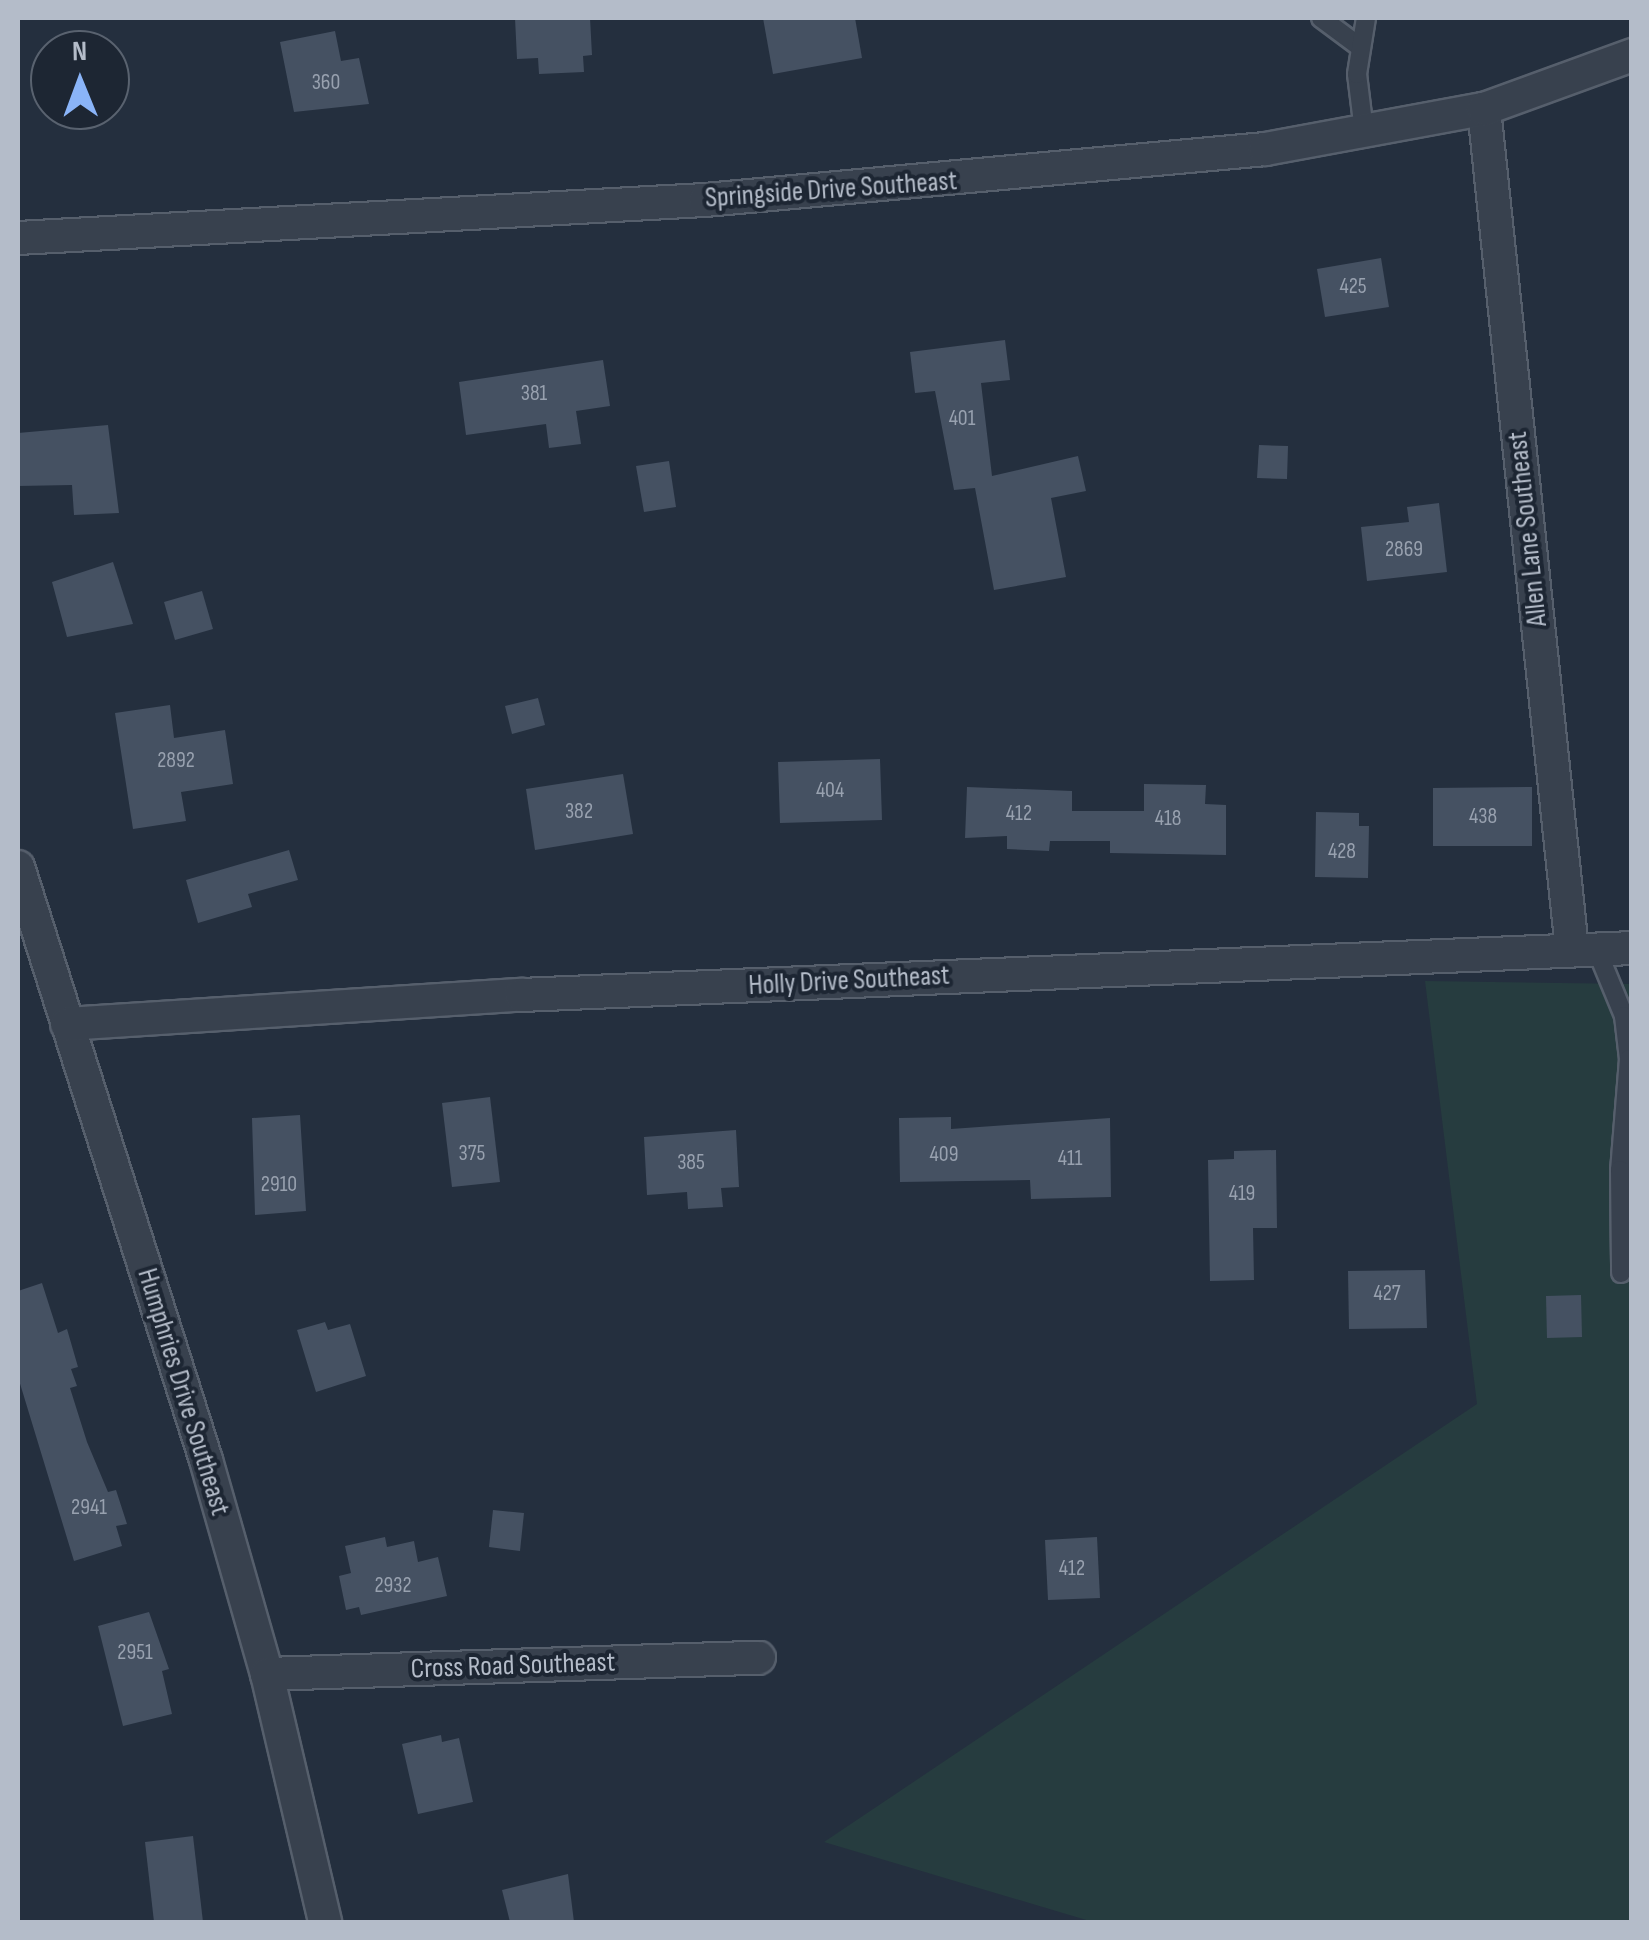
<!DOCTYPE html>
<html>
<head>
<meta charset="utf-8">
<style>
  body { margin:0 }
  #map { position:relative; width:1649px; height:1940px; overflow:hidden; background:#242f3e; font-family:"Sofia Sans Condensed",sans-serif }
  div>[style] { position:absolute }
  .green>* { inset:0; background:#263c3f }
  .building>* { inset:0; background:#455162 }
  .roads { filter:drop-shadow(2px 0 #565f6c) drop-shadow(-2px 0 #565f6c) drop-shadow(0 2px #565f6c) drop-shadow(0 -2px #565f6c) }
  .lane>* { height:18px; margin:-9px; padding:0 9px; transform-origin:9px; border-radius:9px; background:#38414e }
  .street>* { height:32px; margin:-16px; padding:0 16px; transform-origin:16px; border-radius:16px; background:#38414e }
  span { translate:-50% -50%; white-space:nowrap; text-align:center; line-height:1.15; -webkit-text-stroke:8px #1d2633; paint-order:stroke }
  .number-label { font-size:22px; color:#98a1af }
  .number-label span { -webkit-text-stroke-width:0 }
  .street-label { font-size:28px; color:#b4bcc9 }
  .frame { position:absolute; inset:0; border:20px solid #b4bcc9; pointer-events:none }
  .north { position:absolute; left:30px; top:30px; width:100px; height:100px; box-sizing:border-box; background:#1d2633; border:2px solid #59626f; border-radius:50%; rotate:359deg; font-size:28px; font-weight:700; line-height:40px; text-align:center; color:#b4bcc9 }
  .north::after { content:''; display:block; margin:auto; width:35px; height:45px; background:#8ab4f8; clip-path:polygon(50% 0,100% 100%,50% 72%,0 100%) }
</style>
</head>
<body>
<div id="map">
  <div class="green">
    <i style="clip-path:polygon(1425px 981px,1631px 984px,1631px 1922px,1093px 1922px,824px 1842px,1477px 1404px)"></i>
  </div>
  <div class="building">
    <i style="clip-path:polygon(515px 18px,590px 18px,592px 55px,583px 56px,584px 72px,539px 74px,538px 58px,517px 59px)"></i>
    <i style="clip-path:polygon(763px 18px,855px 18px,862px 58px,773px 74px)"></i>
    <i style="clip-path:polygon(335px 31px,341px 61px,359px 58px,369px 104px,294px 112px,280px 42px)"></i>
    <i style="clip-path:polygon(1381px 258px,1389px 307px,1325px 317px,1317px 269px)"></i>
    <i style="clip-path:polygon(1005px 340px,1010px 380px,981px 383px,992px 476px,1078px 456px,1086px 491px,1051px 498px,1066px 577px,994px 590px,975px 488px,954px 490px,935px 391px,915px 393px,910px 352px)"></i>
    <i style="clip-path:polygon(603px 360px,610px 406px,576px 411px,581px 444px,549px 448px,546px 424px,466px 435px,459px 382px)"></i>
    <i style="clip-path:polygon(108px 425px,119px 513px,74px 515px,72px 485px,18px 486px,18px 433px)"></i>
    <i style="clip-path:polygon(1259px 445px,1288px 446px,1287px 479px,1257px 478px)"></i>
    <i style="clip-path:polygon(669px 461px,676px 507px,644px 512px,636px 466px)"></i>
    <i style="clip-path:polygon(1439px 503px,1447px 572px,1367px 581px,1361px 527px,1409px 522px,1407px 507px)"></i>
    <i style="clip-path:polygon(113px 562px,133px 624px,67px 637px,52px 582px)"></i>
    <i style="clip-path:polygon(202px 591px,213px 629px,175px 640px,164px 602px)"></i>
    <i style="clip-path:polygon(538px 698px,545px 725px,512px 734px,505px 706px)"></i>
    <i style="clip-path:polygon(170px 705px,174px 738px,225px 730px,233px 784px,181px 792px,186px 821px,133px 829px,115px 713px)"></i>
    <i style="clip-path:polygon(880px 759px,882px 820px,780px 823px,778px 762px)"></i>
    <i style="clip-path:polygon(623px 774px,633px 834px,535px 850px,526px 789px)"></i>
    <i style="clip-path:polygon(1144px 784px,1206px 785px,1205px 804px,1226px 805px,1226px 855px,1110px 853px,1110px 841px,1050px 841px,1049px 851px,1007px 849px,1007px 836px,965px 838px,967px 787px,1072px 791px,1072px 811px,1144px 811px)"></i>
    <i style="clip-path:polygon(1532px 787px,1532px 846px,1433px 846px,1433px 788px)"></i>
    <i style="clip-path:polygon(1316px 812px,1359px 813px,1359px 826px,1369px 826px,1368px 878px,1315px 877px)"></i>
    <i style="clip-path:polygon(289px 850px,298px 880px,248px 894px,252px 907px,198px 923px,186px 880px)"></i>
    <i style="clip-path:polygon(490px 1097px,500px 1182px,452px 1187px,442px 1103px)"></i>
    <i style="clip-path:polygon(300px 1115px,306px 1211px,255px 1215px,252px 1118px)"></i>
    <i style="clip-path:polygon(951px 1117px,951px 1129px,1110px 1118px,1111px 1197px,1031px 1199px,1030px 1180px,900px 1182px,899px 1118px)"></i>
    <i style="clip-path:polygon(736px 1130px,739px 1187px,721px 1188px,723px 1207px,688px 1209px,687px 1192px,647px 1195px,644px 1137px)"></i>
    <i style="clip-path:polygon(1276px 1150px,1277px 1228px,1253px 1228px,1254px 1280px,1210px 1281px,1208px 1160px,1234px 1159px,1234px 1151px)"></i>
    <i style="clip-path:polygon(1425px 1270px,1427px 1328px,1349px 1329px,1348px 1271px)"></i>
    <i style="clip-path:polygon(42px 1283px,58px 1333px,67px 1329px,78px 1367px,71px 1369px,77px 1386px,70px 1388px,87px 1442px,108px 1492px,116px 1490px,127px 1524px,116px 1526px,122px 1546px,74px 1561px,18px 1377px,18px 1291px)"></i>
    <i style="clip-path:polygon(1581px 1295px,1582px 1337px,1547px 1338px,1546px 1296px)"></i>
    <i style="clip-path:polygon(325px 1322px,328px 1330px,350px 1324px,366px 1376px,316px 1392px,297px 1330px)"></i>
    <i style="clip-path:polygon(493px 1510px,524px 1513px,520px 1551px,489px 1547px)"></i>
    <i style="clip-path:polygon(385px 1537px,387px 1547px,414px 1541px,418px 1562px,438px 1557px,447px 1596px,361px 1615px,359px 1607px,346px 1610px,339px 1576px,351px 1573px,345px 1546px)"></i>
    <i style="clip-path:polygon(1097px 1537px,1100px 1598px,1048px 1600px,1045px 1540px)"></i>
    <i style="clip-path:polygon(149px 1612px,169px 1669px,162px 1671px,172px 1714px,123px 1726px,98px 1626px)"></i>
    <i style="clip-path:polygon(441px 1735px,442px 1742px,459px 1738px,473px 1802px,418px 1814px,402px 1744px)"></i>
    <i style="clip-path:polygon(193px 1836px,203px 1922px,154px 1922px,145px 1842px)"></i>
    <i style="clip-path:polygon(568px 1874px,574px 1922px,510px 1922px,502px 1890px)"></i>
  </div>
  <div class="roads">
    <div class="lane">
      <i style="left:1321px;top:18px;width:49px;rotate:36.6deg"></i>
      <i style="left:1364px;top:131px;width:57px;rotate:-97deg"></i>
      <i style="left:1357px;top:74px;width:57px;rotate:-80.9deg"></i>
      <i style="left:1596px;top:948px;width:74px;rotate:67.6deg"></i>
      <i style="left:1624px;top:1016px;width:43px;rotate:83.4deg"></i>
      <i style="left:1629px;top:1059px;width:111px;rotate:94.6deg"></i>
      <i style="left:1620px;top:1170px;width:103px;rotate:89.4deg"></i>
    </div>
    <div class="street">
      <i style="left:1484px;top:109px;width:845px;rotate:84.02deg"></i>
      <i style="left:18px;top:238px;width:688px;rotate:-3.17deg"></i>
      <i style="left:705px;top:200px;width:562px;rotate:-5.2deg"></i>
      <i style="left:1265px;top:149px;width:223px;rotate:-10.4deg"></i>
      <i style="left:1484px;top:109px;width:158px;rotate:-20deg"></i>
      <i style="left:18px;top:867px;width:622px;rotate:72.41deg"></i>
      <i style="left:206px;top:1460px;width:223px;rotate:74.1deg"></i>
      <i style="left:267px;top:1674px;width:255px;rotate:76.8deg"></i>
      <i style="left:67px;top:1024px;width:455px;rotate:-3.7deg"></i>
      <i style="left:521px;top:995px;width:1112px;rotate:-2.42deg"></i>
      <i style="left:267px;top:1674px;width:492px;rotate:-1.9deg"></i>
    </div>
  </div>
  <div class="number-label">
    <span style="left:326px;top:83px">360</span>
    <span style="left:1353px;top:287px">425</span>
    <span style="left:534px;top:394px">381</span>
    <span style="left:962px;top:419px">401</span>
    <span style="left:1404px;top:550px">2869</span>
    <span style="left:176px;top:761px">2892</span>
    <span style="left:830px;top:791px">404</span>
    <span style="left:579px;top:812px">382</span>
    <span style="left:1019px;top:814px">412</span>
    <span style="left:1483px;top:817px">438</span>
    <span style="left:1168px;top:819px">418</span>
    <span style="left:1342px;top:852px">428</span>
    <span style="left:472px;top:1154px">375</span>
    <span style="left:944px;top:1155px">409</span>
    <span style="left:1070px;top:1159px">411</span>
    <span style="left:691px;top:1163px">385</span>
    <span style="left:279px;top:1185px">2910</span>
    <span style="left:1242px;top:1194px">419</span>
    <span style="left:1387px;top:1294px">427</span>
    <span style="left:89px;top:1508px">2941</span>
    <span style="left:1072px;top:1569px">412</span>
    <span style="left:393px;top:1586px">2932</span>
    <span style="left:135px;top:1653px">2951</span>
  </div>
  <div class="street-label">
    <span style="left:831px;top:190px;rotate:-4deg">Springside Drive Southeast</span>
    <span style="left:1528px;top:529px;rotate:-96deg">Allen Lane Southeast</span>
    <span style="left:849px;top:981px;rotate:-3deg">Holly Drive Southeast</span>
    <span style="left:183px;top:1392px;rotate:73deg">Humphries Drive Southeast</span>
    <span style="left:513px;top:1666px;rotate:-2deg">Cross Road Southeast</span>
  </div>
  <div class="frame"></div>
  <div class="north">N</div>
</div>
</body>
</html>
